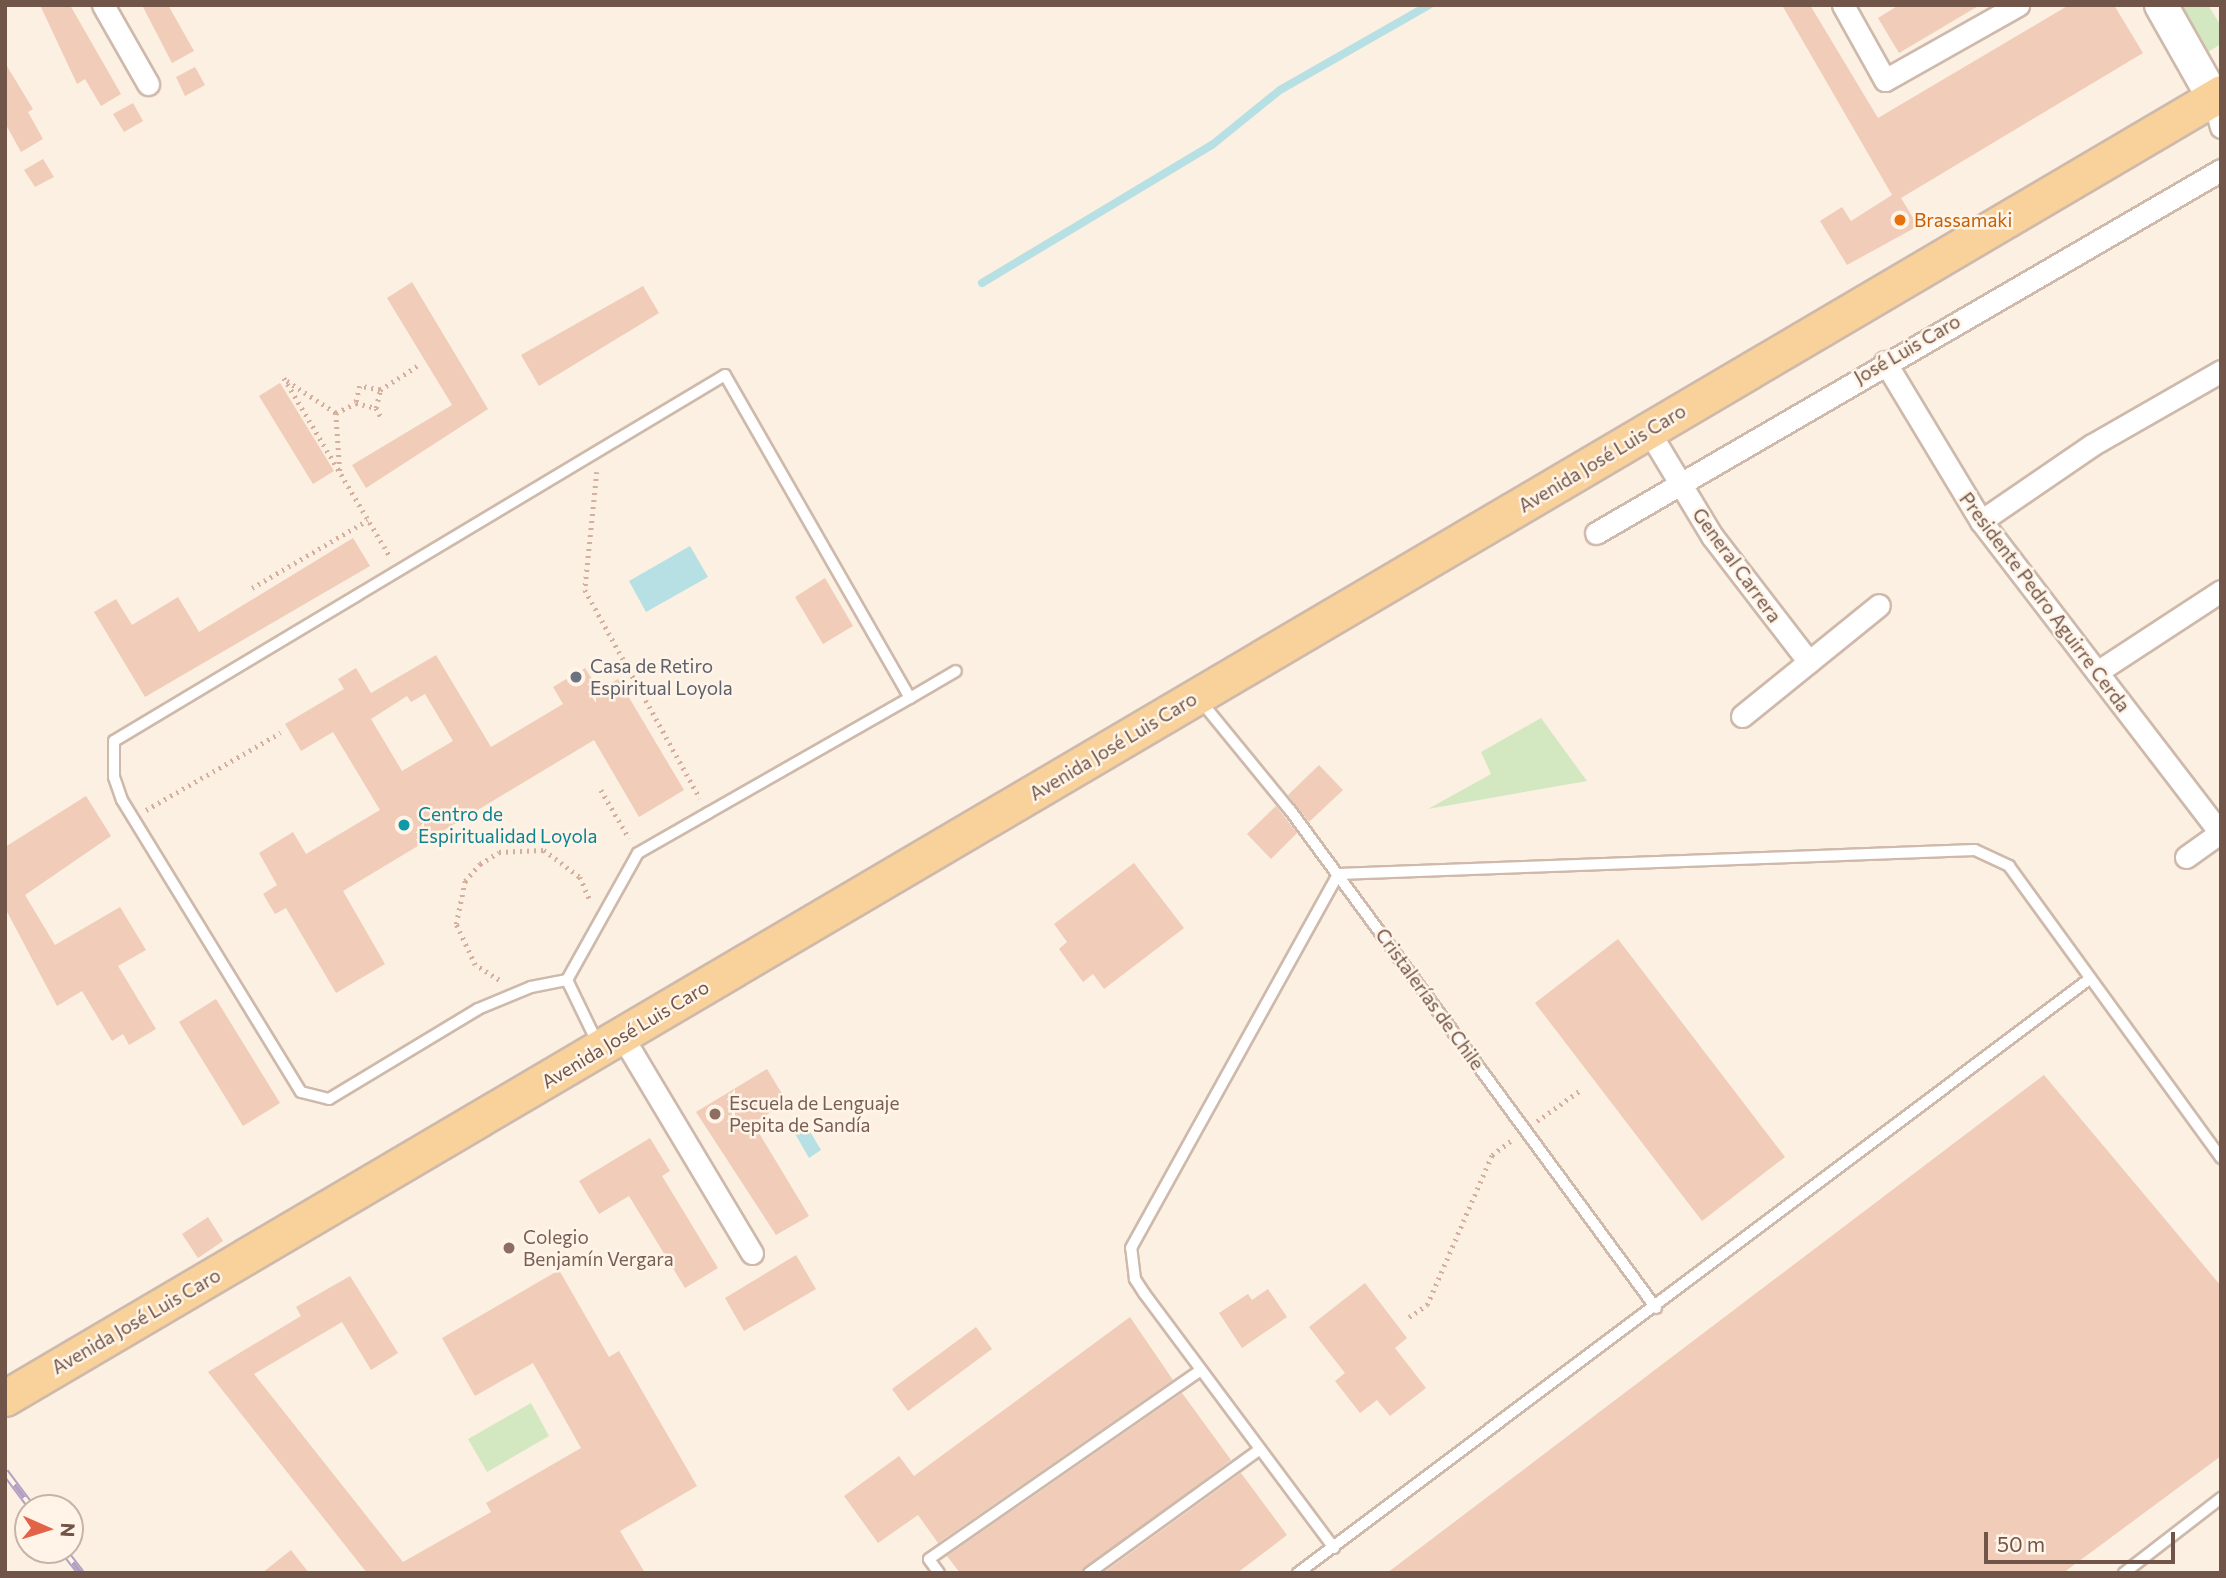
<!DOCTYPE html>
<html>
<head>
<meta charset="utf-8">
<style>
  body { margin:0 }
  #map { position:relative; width:2226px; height:1578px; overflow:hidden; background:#fbf0e1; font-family:Commissioner,sans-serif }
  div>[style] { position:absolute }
  .green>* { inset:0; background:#d3e8c0 }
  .water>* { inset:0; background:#b6e0e4 }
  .stream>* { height:8px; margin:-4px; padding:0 4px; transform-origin:4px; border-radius:4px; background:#b6e0e4 }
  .building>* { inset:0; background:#f0ccb9 }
  .path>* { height:4.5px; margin-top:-2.25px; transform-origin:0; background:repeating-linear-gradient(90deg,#d4af9d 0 2px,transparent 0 7px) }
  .roads { filter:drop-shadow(2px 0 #ceb9ab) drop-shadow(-2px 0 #ceb9ab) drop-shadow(0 2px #ceb9ab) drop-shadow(0 -2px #ceb9ab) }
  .lane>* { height:10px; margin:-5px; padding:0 5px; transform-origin:5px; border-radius:5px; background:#fff }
  .street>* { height:21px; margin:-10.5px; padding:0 10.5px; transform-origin:10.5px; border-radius:10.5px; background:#fff }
  .secondary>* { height:32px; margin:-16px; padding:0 16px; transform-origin:16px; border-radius:16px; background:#fff }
  .primary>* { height:35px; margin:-17.5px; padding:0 17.5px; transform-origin:17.5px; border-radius:17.5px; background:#f9d19a }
  .rail>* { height:8px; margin-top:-4px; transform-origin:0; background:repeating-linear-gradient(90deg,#fff4e7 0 16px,#b2a1c3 0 32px); box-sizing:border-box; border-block:2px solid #b2a1c3 }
  .dots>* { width:19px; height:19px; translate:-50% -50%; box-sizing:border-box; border:4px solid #fff4e7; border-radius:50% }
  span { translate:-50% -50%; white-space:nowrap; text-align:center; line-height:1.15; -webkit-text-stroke:5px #fff4e7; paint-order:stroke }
  .food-label { font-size:19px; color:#c56008 }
  .left { translate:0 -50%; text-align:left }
  .street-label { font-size:19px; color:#715549 }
  .worship-label { font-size:19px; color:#5b616d }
  .culture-label { font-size:19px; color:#0d838f }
  .education-label { font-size:19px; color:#785e54 }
  .frame { position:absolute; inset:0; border:7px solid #715549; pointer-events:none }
  .north { position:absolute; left:14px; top:1494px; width:70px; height:70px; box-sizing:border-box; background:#fff4e7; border:2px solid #c6b4a8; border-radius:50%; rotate:93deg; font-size:19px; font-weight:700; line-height:28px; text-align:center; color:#715549 }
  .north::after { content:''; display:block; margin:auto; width:24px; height:32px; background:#e36349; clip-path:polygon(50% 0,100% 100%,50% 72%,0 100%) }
  .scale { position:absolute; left:1984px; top:1532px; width:191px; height:32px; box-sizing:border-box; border:4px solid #715549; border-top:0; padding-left:9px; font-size:21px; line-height:24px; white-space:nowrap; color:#715549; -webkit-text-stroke:5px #fff4e7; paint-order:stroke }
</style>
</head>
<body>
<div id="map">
  <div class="green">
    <i style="clip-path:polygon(2180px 5px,2208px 5px,2221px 26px,2221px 44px,2208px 52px)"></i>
    <i style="clip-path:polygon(1541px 718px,1587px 781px,1428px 809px,1491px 774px,1481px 752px)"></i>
    <i style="clip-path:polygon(531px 1403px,549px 1436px,487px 1472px,468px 1439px)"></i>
  </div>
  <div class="water">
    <i style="clip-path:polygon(690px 546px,708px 577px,646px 612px,629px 581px)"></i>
    <i style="clip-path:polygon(805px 1123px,821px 1150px,809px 1158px,793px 1130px)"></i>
  </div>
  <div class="stream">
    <i style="left:982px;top:283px;width:268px;rotate:-31deg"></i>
    <i style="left:1212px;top:145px;width:87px;rotate:-39deg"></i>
    <i style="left:1280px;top:90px;width:172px;rotate:-29.7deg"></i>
  </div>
  <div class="building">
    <i style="clip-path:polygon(40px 5px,70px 5px,121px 94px,101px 106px,85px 79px,77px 84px)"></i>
    <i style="clip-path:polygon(142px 5px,168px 5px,194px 51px,172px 63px)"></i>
    <i style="clip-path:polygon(1782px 5px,1810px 5px,1878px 118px,2069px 5px,2114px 5px,2143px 53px,1901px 198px,1918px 226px,1847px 265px,1820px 221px,1842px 207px,1851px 221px,1892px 195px)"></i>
    <i style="clip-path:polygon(1899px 5px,1980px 5px,1899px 53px,1878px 18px)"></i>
    <i style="clip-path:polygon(5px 63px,33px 109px,28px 112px,43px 139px,21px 152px,5px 123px)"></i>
    <i style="clip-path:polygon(195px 67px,205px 85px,185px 96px,176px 77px)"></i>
    <i style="clip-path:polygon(133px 103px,143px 121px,124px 132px,113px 114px)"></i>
    <i style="clip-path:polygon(43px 159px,54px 177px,35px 187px,24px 170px)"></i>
    <i style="clip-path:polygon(412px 282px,488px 409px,366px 488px,352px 465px,452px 405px,387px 298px)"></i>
    <i style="clip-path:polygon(643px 286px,659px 313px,539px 386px,521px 355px)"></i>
    <i style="clip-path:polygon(280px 383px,334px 471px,313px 484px,259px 396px)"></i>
    <i style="clip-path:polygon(353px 538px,370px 566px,145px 697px,94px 612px,116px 599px,132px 625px,178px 597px,199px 632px)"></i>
    <i style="clip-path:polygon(825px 578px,853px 626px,823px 644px,795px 597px)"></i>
    <i style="clip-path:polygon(evenodd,436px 655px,491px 747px,563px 704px,553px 687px,585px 668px,599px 690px,618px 679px,684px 790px,639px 817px,594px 740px,343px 891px,385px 964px,336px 993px,286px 908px,275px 914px,263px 894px,277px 885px,259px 853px,293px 832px,306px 854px,380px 810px,333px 732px,301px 751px,285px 724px,344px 689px,338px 679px,356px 668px,371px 693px,436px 655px,425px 694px,453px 741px,402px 771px,371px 719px,407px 696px,411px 702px,425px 694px)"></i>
    <i style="clip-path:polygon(1319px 765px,1343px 790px,1309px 822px,1288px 795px)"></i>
    <i style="clip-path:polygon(86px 796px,111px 836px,25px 895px,55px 945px,120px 907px,146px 950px,118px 966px,156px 1029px,129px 1045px,123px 1034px,112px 1041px,82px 991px,57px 1006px,5px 908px,5px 847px)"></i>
    <i style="clip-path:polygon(1276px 806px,1297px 833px,1271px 859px,1247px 834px)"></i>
    <i style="clip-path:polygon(1134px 863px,1184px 928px,1104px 989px,1093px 974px,1083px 982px,1059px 949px,1067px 942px,1054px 924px)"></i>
    <i style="clip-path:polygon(1618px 939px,1785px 1157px,1702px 1221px,1535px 1003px)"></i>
    <i style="clip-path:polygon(216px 999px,280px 1103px,243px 1126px,179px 1022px)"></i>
    <i style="clip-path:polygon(767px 1069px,787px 1102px,753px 1123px,809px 1216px,776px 1235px,696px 1112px)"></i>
    <i style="clip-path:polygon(2044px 1075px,2221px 1286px,2221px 1456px,2063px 1573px,1387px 1573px)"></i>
    <i style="clip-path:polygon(650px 1138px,670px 1171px,662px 1176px,718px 1268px,685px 1288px,629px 1196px,599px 1214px,579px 1181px)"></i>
    <i style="clip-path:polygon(208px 1217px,223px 1241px,198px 1258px,182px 1234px)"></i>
    <i style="clip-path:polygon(796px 1255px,816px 1289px,744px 1331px,725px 1298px)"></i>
    <i style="clip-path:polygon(559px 1270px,609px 1357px,619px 1351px,697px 1486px,620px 1531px,645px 1573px,367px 1573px,208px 1372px,301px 1316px,296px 1307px,350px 1276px,398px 1353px,371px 1370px,342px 1322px,254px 1374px,403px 1562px,491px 1512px,486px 1503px,581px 1448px,533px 1363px,475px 1396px,442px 1338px)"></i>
    <i style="clip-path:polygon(1365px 1283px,1407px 1338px,1395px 1348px,1426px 1388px,1390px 1416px,1377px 1400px,1360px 1413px,1335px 1381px,1345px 1373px,1309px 1327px)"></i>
    <i style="clip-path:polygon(1268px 1289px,1287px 1317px,1242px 1348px,1219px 1313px,1248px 1294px,1252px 1300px)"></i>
    <i style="clip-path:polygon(1130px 1317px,1173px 1380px,938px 1543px,918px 1515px,878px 1543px,844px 1496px,899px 1456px,914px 1476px)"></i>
    <i style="clip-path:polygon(976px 1327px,992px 1349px,908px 1411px,892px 1389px)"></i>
    <i style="clip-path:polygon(1182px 1393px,1231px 1460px,1081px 1573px,960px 1573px,947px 1556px)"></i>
    <i style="clip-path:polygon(1241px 1473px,1287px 1535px,1237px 1573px,1103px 1573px)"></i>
    <i style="clip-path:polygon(291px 1550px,309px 1573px,262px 1573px)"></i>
  </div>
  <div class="path">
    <i style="left:284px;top:378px;width:209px;rotate:59.3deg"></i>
    <i style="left:287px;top:381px;width:59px;rotate:33.1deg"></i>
    <i style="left:336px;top:413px;width:22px;rotate:-27deg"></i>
    <i style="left:380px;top:390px;width:20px;rotate:-169deg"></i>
    <i style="left:360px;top:386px;width:17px;rotate:103deg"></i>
    <i style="left:356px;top:403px;width:21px;rotate:14deg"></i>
    <i style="left:376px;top:408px;width:18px;rotate:-77deg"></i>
    <i style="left:380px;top:390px;width:48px;rotate:-33deg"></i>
    <i style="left:376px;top:408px;width:13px;rotate:61deg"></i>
    <i style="left:336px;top:413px;width:59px;rotate:86.1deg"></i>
    <i style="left:597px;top:472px;width:119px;rotate:95.8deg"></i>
    <i style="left:585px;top:590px;width:238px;rotate:61.1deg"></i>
    <i style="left:252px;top:588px;width:134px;rotate:-30.4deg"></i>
    <i style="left:601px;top:790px;width:56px;rotate:59.7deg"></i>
    <i style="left:146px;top:810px;width:155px;rotate:-29.9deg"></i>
    <i style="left:499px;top:980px;width:28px;rotate:-148deg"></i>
    <i style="left:475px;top:965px;width:45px;rotate:-114.9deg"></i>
    <i style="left:456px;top:924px;width:44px;rotate:-78.2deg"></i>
    <i style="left:465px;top:881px;width:23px;rotate:-49deg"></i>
    <i style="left:480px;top:864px;width:22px;rotate:-32deg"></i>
    <i style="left:499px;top:852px;width:45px;rotate:-2.5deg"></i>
    <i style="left:544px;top:850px;width:45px;rotate:36.9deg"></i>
    <i style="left:580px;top:877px;width:26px;rotate:67deg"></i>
    <i style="left:1537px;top:1121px;width:55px;rotate:-35.4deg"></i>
    <i style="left:1409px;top:1317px;width:22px;rotate:-34deg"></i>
    <i style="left:1427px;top:1305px;width:163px;rotate:-66.6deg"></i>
    <i style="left:1492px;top:1155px;width:26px;rotate:-37deg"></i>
  </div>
  <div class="roads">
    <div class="lane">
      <i style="left:910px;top:698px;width:372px;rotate:-119.8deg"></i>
      <i style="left:725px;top:375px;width:712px;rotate:149.08deg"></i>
      <i style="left:114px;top:741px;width:36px;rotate:90deg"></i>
      <i style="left:114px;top:777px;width:24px;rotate:71deg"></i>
      <i style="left:122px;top:800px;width:342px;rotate:58.5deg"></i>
      <i style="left:301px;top:1092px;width:29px;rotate:14deg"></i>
      <i style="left:329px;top:1099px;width:174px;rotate:-31.1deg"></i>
      <i style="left:478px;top:1009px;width:57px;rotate:-22.5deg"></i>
      <i style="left:531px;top:987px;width:37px;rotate:-11deg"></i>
      <i style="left:567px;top:980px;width:145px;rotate:-60.8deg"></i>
      <i style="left:638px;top:853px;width:81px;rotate:-29.7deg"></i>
      <i style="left:708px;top:813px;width:232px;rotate:-29.7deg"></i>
      <i style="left:910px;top:698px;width:53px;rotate:-30.4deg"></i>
      <i style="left:1199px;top:699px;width:144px;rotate:50.7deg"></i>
      <i style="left:1290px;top:810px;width:618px;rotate:53.69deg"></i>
      <i style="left:567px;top:980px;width:71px;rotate:64.2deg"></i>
      <i style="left:1334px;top:1548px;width:318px;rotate:-126.7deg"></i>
      <i style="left:1144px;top:1293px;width:17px;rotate:-123deg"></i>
      <i style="left:1135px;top:1279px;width:31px;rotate:-97deg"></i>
      <i style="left:1131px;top:1248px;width:427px;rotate:-61deg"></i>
      <i style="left:1338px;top:874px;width:637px;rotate:-2.16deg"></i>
      <i style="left:1975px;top:850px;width:38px;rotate:25deg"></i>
      <i style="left:2009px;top:866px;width:361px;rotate:54deg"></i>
      <i style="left:939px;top:1573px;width:17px;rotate:-126deg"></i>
      <i style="left:929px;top:1559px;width:331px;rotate:-34.8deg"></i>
      <i style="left:1089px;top:1573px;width:211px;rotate:-35.9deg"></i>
      <i style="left:1298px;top:1573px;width:988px;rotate:-36.89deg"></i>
      <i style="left:2124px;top:1573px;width:123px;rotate:-37.7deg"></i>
    </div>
    <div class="street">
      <i style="left:103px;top:5px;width:91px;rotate:60.3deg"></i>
      <i style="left:1843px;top:5px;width:86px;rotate:60.8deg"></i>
      <i style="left:1885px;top:80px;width:153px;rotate:-29.4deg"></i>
      <i style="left:2213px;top:97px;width:31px;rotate:75deg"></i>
      <i style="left:1885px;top:362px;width:186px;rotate:58.9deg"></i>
      <i style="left:1981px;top:521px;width:392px;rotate:52.5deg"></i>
      <i style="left:1648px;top:430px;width:124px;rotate:58.9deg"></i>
      <i style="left:1712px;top:536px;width:159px;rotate:52.4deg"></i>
      <i style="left:1981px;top:521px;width:135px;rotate:-34.4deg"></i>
      <i style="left:2092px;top:445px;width:149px;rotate:-29.8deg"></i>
      <i style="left:1596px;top:533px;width:723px;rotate:-30.15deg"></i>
      <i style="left:2097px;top:672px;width:148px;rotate:-33.2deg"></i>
      <i style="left:1742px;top:716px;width:176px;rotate:-39deg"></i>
      <i style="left:2186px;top:857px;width:43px;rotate:-35.5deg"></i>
      <i style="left:622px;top:1036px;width:253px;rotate:59.1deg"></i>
    </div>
    <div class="secondary">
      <i style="left:2161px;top:5px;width:106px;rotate:60.5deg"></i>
    </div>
    <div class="primary">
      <i style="left:5px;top:1398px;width:2572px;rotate:-30.49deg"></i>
    </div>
  </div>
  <div class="rail">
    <i style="left:5px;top:1472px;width:45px;rotate:53.1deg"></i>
    <i style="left:63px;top:1550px;width:29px;rotate:52deg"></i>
  </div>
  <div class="dots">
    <i style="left:1900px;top:220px;background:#e8710a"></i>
    <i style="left:576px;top:677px;background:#6b7280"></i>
    <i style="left:404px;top:825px;background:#0f9aa8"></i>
    <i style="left:715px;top:1114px;background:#8d6e63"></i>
    <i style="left:509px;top:1248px;background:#8d6e63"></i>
  </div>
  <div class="food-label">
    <span class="left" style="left:1914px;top:220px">Brassamaki</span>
  </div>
  <div class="street-label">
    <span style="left:1907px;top:349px;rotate:-30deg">José Luis Caro</span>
    <span style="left:1602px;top:458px;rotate:-31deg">Avenida José Luis Caro</span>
    <span style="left:1737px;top:565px;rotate:54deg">General Carrera</span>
    <span style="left:2045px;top:602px;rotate:53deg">Presidente Pedro Aguirre Cerda</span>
    <span style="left:1113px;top:746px;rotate:-31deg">Avenida José Luis Caro</span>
    <span style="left:1430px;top:999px;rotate:54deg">Cristalerías de Chile</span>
    <span style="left:625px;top:1034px;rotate:-31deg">Avenida José Luis Caro</span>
    <span style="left:136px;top:1321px;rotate:-30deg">Avenida José Luis Caro</span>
  </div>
  <div class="worship-label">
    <span class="left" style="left:590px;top:677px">Casa de Retiro<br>Espiritual Loyola</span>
  </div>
  <div class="culture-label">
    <span class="left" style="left:418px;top:825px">Centro de<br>Espiritualidad Loyola</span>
  </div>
  <div class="education-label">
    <span class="left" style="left:729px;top:1114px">Escuela de Lenguaje<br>Pepita de Sandía</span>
    <span class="left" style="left:523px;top:1248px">Colegio<br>Benjamín Vergara</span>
  </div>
  <div class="frame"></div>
  <div class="north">N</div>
  <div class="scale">50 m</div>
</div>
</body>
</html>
